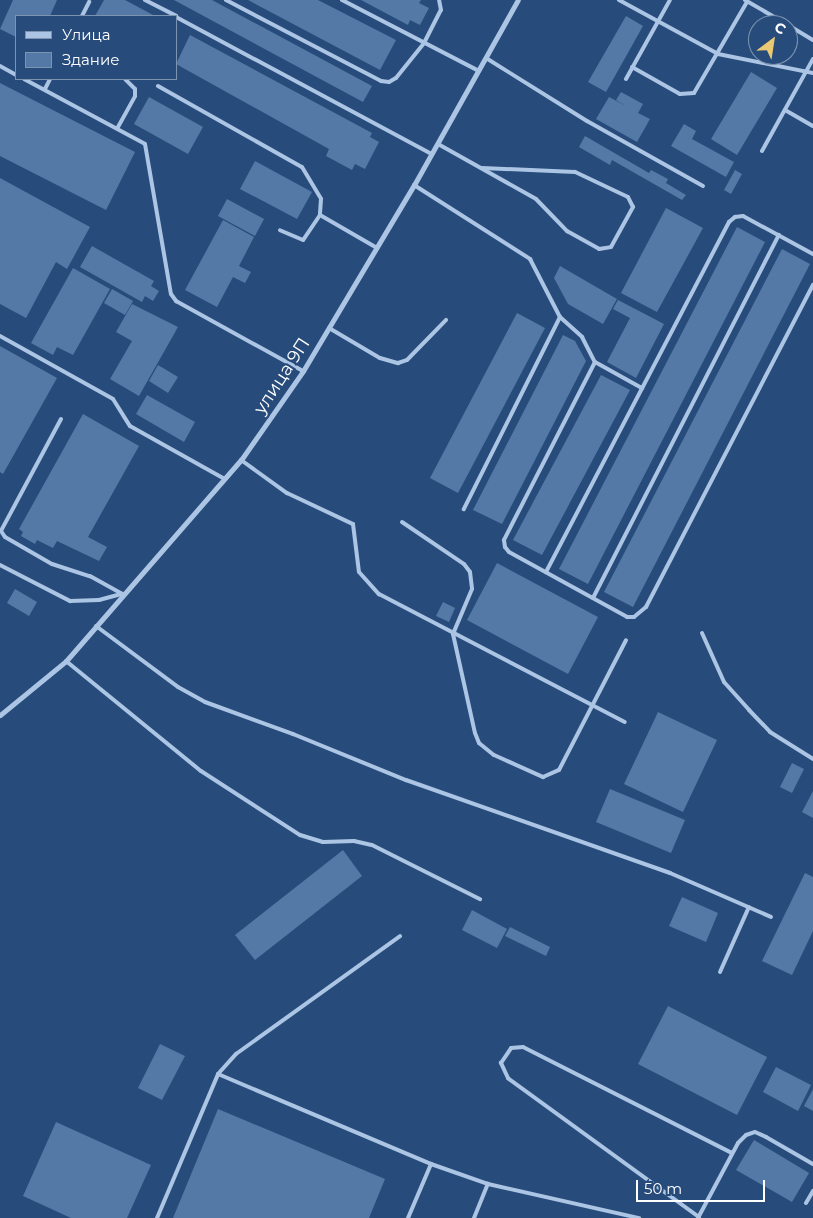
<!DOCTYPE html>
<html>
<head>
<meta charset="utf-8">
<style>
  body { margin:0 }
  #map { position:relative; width:813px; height:1218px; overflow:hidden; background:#274c7b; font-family:Montserrat,sans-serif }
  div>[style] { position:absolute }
  .building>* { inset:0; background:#5479a6 }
  .lane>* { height:4px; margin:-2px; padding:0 2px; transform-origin:2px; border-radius:2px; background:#acc5e4 }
  .street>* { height:5px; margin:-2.5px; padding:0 2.5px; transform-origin:2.5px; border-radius:2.5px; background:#acc5e4 }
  span { translate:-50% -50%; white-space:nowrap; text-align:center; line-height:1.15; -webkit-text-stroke:4.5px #274c7b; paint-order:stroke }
  .street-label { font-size:18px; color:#fff }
  .legend { position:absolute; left:15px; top:15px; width:162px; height:65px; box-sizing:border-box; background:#274c7b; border:1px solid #7d94b0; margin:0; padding:6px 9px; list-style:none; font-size:15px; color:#fff }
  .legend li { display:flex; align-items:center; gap:10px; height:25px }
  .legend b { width:25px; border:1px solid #7d94b0 }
  .north { position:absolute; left:748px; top:15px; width:50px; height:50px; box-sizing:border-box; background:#274c7b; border:1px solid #7d94b0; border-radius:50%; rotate:31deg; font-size:14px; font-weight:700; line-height:20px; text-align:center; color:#fff }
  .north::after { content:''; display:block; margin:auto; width:18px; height:22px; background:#ebc872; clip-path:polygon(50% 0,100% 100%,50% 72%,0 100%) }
  .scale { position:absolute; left:636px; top:1180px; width:129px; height:22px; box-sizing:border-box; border:2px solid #fff; border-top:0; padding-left:6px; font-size:15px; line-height:18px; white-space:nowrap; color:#fff; -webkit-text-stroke:4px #274c7b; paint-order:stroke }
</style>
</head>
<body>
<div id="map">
  <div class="building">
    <i style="clip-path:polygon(13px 0,57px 0,50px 16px,16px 16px,16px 37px,0 29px)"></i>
    <i style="clip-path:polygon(104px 0,125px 0,155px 16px,95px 16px)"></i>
    <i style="clip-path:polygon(174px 0,212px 0,372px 86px,363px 102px)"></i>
    <i style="clip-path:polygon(248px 0,318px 0,396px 40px,380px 70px)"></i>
    <i style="clip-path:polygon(361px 0,421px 0,419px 3px,429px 8px,420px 25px,410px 20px,408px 25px)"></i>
    <i style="clip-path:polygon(626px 16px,643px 26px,606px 92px,588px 82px)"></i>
    <i style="clip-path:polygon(190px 35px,372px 133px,370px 137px,379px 142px,365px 169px,355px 164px,352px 170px,326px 156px,329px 149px,176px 64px)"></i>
    <i style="clip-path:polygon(751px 72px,777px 88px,737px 155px,711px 139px)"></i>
    <i style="clip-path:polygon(0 83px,135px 152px,106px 210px,0 156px)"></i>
    <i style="clip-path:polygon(621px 92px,643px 104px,638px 113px,650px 119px,637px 142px,596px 119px,609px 97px,626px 106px,616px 100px)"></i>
    <i style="clip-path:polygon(149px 97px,203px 127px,188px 154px,134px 124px)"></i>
    <i style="clip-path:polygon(684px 124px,696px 131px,692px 139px,734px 162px,726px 177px,671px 146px)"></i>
    <i style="clip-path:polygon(585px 136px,649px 173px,651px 170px,668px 179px,666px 183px,686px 195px,682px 200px,612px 160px,610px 165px,579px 147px)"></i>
    <i style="clip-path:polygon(255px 161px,312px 192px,297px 219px,240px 189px)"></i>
    <i style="clip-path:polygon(735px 170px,742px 174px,731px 194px,724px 190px)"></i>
    <i style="clip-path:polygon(0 178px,90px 227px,67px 269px,56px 262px,26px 318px,0 304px)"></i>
    <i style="clip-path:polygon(227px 199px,264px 219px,255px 236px,218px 216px)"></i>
    <i style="clip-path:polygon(666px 208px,703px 228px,657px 312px,621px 293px)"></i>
    <i style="clip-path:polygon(223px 220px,254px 237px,239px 266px,251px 272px,245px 283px,233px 277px,217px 307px,185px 290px)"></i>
    <i style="clip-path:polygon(737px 227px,765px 242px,588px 584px,559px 569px)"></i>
    <i style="clip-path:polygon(92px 246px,154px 281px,151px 286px,159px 291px,153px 301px,145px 296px,142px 302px,80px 267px)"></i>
    <i style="clip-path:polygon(782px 249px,810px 264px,633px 607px,604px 592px)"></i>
    <i style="clip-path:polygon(560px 266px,617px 299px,603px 324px,568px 304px,554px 278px)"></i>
    <i style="clip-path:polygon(73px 268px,110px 289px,73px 355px,57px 347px,53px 355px,31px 343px)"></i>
    <i style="clip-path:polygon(112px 289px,133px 301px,125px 315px,104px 303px)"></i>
    <i style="clip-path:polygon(618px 300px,664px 324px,636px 378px,607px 362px,630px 318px,613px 309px)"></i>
    <i style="clip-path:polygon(132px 304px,178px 327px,139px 396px,110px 379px,132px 341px,116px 332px)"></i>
    <i style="clip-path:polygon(517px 313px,545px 328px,458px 493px,430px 478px)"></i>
    <i style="clip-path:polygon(563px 335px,575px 341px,586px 361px,502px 524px,473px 510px)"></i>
    <i style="clip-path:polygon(0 346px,57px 378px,3px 474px,0 472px)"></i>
    <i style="clip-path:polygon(158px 365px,178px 377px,168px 393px,149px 381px)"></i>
    <i style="clip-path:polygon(601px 375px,630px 390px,542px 555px,513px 540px)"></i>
    <i style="clip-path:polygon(147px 395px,195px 422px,184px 442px,136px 414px)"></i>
    <i style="clip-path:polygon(83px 414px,139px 446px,88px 537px,107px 547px,99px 561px,57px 541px,53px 548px,37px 540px,35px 544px,21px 536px,23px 532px,19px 529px)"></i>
    <i style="clip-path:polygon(497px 563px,598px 617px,568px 674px,467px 620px)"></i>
    <i style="clip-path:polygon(15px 589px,37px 602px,29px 616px,7px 603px)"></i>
    <i style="clip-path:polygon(443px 602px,455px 608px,449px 622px,436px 616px)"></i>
    <i style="clip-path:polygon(658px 712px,717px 740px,683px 812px,624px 784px)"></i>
    <i style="clip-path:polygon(792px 763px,804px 769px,792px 793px,780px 787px)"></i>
    <i style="clip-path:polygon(610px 789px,685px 820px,671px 853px,596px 822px)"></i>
    <i style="clip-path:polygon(813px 791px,813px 818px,802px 812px)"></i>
    <i style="clip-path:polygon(343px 850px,362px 876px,255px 960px,235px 935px)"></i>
    <i style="clip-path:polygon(805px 873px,813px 877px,813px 931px,792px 975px,762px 961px)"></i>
    <i style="clip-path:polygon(682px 897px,718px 913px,706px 942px,669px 926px)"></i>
    <i style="clip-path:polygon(472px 910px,507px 929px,497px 948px,462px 930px)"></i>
    <i style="clip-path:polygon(510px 927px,550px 947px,546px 956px,505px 936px)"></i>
    <i style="clip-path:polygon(668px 1006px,767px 1057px,737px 1115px,638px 1064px)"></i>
    <i style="clip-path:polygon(160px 1044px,185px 1056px,162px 1100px,138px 1088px)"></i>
    <i style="clip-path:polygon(776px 1067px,811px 1085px,798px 1111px,763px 1092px)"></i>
    <i style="clip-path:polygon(813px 1089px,813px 1111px,804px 1106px)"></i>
    <i style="clip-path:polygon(218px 1109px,385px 1179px,369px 1218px,173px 1218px)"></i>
    <i style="clip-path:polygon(56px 1122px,151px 1165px,127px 1218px,71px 1218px,23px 1196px)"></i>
    <i style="clip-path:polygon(754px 1140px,809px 1173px,792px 1202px,736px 1170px)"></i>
  </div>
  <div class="lane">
    <i style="left:145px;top:0;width:35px;rotate:27deg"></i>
    <i style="left:226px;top:0;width:175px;rotate:27.6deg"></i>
    <i style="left:381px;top:81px;width:8px;rotate:7deg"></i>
    <i style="left:389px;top:82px;width:8px;rotate:-30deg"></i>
    <i style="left:396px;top:78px;width:45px;rotate:-51.3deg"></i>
    <i style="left:424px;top:43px;width:37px;rotate:-63deg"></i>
    <i style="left:441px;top:10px;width:10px;rotate:-101deg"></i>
    <i style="left:342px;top:0;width:154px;rotate:27.4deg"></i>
    <i style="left:619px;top:0;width:113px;rotate:28.6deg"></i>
    <i style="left:718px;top:54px;width:97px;rotate:11.3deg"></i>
    <i style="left:745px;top:0;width:50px;rotate:30.2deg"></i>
    <i style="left:82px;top:16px;width:16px;rotate:-63deg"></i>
    <i style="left:176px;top:17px;width:290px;rotate:28.2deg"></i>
    <i style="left:788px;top:25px;width:29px;rotate:31deg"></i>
    <i style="left:486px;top:58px;width:119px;rotate:32deg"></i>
    <i style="left:587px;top:121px;width:133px;rotate:29.3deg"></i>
    <i style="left:0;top:66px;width:18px;rotate:29deg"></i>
    <i style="left:632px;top:67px;width:55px;rotate:29.4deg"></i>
    <i style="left:680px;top:94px;width:14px;rotate:-4deg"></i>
    <i style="left:694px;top:93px;width:105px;rotate:-59.8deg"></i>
    <i style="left:24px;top:79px;width:137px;rotate:28.2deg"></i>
    <i style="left:145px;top:144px;width:152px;rotate:80.2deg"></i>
    <i style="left:171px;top:294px;width:9px;rotate:54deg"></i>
    <i style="left:176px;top:301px;width:145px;rotate:28.9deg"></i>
    <i style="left:626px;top:79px;width:90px;rotate:-60.9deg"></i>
    <i style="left:158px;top:86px;width:165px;rotate:29.4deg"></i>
    <i style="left:302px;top:167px;width:37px;rotate:59deg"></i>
    <i style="left:321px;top:199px;width:16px;rotate:94deg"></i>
    <i style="left:320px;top:215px;width:30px;rotate:124deg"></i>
    <i style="left:303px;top:240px;width:25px;rotate:-157deg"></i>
    <i style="left:45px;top:89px;width:11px;rotate:-63deg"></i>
    <i style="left:785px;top:110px;width:32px;rotate:30deg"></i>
    <i style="left:118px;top:127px;width:35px;rotate:-61deg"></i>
    <i style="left:135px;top:96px;width:7px;rotate:-90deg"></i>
    <i style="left:135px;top:89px;width:14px;rotate:-135deg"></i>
    <i style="left:438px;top:144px;width:112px;rotate:29.3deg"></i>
    <i style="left:536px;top:199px;width:45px;rotate:45.9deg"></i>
    <i style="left:567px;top:231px;width:37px;rotate:29deg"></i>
    <i style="left:599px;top:249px;width:12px;rotate:-9deg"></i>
    <i style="left:611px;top:247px;width:46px;rotate:-61.2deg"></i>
    <i style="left:633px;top:207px;width:11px;rotate:-117deg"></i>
    <i style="left:628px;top:197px;width:59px;rotate:-154.7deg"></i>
    <i style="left:575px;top:172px;width:93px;rotate:-177.5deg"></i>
    <i style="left:762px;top:151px;width:105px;rotate:-61deg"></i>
    <i style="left:414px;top:185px;width:138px;rotate:32.5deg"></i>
    <i style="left:530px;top:259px;width:65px;rotate:62.7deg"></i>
    <i style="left:560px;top:317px;width:215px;rotate:116.6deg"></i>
    <i style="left:320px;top:215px;width:66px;rotate:30.1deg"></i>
    <i style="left:560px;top:317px;width:30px;rotate:42deg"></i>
    <i style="left:582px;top:337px;width:28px;rotate:63deg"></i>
    <i style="left:595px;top:362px;width:54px;rotate:29deg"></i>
    <i style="left:329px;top:328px;width:59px;rotate:30.5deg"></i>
    <i style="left:380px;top:358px;width:19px;rotate:16deg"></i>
    <i style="left:398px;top:363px;width:9px;rotate:-18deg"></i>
    <i style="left:407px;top:360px;width:56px;rotate:-45.7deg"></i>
    <i style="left:0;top:336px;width:129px;rotate:29.1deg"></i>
    <i style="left:113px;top:399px;width:32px;rotate:58deg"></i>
    <i style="left:130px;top:426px;width:109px;rotate:29.2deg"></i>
    <i style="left:595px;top:362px;width:200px;rotate:117.1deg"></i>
    <i style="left:504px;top:540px;width:7px;rotate:82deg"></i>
    <i style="left:505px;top:547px;width:6px;rotate:51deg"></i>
    <i style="left:509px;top:552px;width:135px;rotate:28.8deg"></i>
    <i style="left:627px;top:617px;width:7px"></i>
    <i style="left:634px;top:617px;width:16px;rotate:-40deg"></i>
    <i style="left:646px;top:607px;width:363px;rotate:-62.6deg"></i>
    <i style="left:61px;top:419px;width:127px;rotate:118.2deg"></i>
    <i style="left:1px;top:531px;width:7px;rotate:56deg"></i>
    <i style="left:5px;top:537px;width:54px;rotate:29.9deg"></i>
    <i style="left:52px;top:564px;width:40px;rotate:18deg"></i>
    <i style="left:90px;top:576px;width:37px;rotate:29deg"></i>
    <i style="left:241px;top:460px;width:57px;rotate:35.7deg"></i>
    <i style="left:287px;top:493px;width:73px;rotate:25.2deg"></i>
    <i style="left:353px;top:524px;width:48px;rotate:82.9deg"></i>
    <i style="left:359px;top:572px;width:30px;rotate:48deg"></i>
    <i style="left:379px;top:594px;width:277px;rotate:27.5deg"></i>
    <i style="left:402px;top:522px;width:75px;rotate:34.1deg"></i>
    <i style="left:464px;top:564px;width:10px;rotate:53deg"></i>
    <i style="left:470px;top:572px;width:17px;rotate:83deg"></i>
    <i style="left:472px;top:589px;width:49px;rotate:112.9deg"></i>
    <i style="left:453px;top:634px;width:101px;rotate:77.5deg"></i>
    <i style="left:475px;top:733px;width:11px;rotate:68deg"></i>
    <i style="left:479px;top:743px;width:19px;rotate:39deg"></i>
    <i style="left:494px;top:755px;width:54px;rotate:24.2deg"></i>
    <i style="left:543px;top:777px;width:17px;rotate:-24deg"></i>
    <i style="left:559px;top:770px;width:146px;rotate:-62.7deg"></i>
    <i style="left:0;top:565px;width:79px;rotate:27.2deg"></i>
    <i style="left:70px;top:601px;width:29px;rotate:-2deg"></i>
    <i style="left:99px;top:600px;width:24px;rotate:-15deg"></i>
    <i style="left:546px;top:572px;width:395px;rotate:-62.4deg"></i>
    <i style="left:729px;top:222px;width:8px;rotate:-40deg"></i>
    <i style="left:735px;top:217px;width:8px;rotate:-7deg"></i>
    <i style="left:743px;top:216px;width:80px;rotate:28.5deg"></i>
    <i style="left:593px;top:598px;width:408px;rotate:-62.9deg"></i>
    <i style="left:96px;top:626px;width:102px;rotate:36.6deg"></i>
    <i style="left:178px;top:687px;width:31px;rotate:29deg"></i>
    <i style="left:205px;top:702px;width:94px;rotate:20deg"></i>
    <i style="left:293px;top:734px;width:122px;rotate:22.2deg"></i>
    <i style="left:406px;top:780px;width:280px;rotate:19.4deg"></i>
    <i style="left:670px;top:873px;width:110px;rotate:23.5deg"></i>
    <i style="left:702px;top:633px;width:54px;rotate:65.8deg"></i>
    <i style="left:724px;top:682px;width:38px;rotate:48deg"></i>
    <i style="left:749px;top:710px;width:30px;rotate:46deg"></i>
    <i style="left:770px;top:732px;width:51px;rotate:32.1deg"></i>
    <i style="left:66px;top:661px;width:174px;rotate:39.2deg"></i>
    <i style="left:201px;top:771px;width:118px;rotate:32.9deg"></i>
    <i style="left:300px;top:835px;width:24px;rotate:17deg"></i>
    <i style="left:323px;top:842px;width:31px;rotate:-2deg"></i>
    <i style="left:354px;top:841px;width:18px;rotate:13deg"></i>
    <i style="left:372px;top:845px;width:121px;rotate:26.6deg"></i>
    <i style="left:720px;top:972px;width:71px;rotate:-66deg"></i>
    <i style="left:218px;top:1074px;width:27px;rotate:-48deg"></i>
    <i style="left:236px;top:1054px;width:202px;rotate:-35.7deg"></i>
    <i style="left:806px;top:1203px;width:14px;rotate:-60deg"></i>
    <i style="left:699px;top:1217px;width:236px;rotate:-144deg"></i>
    <i style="left:508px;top:1078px;width:17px;rotate:-115deg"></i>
    <i style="left:501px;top:1063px;width:18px;rotate:-56deg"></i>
    <i style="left:511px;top:1048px;width:12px;rotate:-5deg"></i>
    <i style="left:523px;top:1047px;width:234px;rotate:26.9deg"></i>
    <i style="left:157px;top:1218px;width:156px;rotate:-67deg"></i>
    <i style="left:218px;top:1074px;width:231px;rotate:22.9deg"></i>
    <i style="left:431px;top:1164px;width:60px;rotate:19.3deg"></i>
    <i style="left:488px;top:1184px;width:155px;rotate:12.7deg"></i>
    <i style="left:408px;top:1218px;width:59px;rotate:-66.9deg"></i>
    <i style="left:474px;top:1218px;width:37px;rotate:-68deg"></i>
    <i style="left:698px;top:1218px;width:85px;rotate:-61.9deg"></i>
    <i style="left:738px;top:1143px;width:11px;rotate:-45deg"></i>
    <i style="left:746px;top:1135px;width:9px;rotate:-18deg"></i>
    <i style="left:755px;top:1132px;width:12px;rotate:24deg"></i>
    <i style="left:766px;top:1137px;width:54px;rotate:29.9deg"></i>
  </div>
  <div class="street">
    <i style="left:0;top:715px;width:85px;rotate:-39.3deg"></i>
    <i style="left:66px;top:661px;width:267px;rotate:-49deg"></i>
    <i style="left:241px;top:460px;width:108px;rotate:-55.1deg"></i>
    <i style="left:303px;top:371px;width:217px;rotate:-59.2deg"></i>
    <i style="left:414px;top:185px;width:212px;rotate:-60.7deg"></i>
  </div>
  <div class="street-label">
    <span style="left:282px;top:376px;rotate:-57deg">улица 9П</span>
  </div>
  <ul class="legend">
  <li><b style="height:6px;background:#acc5e4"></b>Улица</li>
  <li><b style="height:14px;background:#5479a6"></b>Здание</li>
  </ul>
  <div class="north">С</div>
  <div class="scale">50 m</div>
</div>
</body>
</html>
